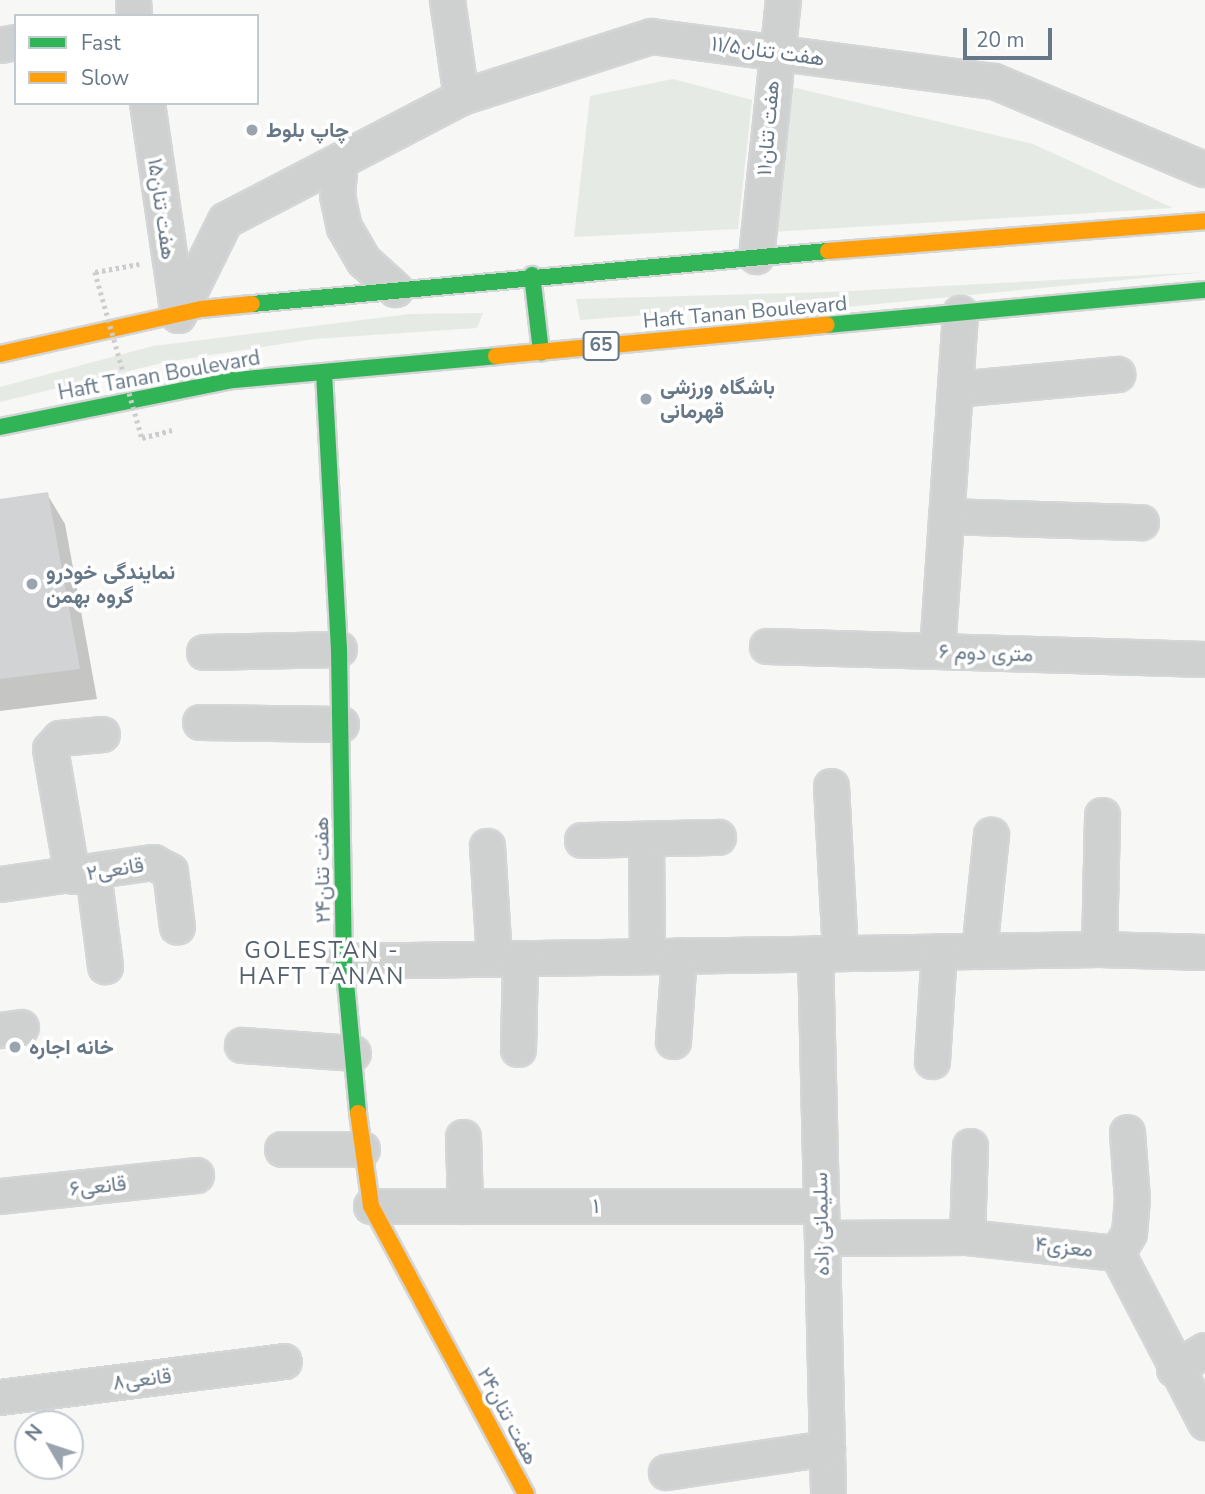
<!DOCTYPE html>
<html>
<head>
<meta charset="utf-8">
<style>
  body { margin:0 }
  #map { position:relative; width:1205px; height:1494px; overflow:hidden; background:#f7f7f6; font-family:"Nunito Sans",Vazirmatn,sans-serif }
  div>[style] { position:absolute }
  .green>* { inset:0; background:#e6eae4 }
  .shadow>* { inset:0; background:#0003 }
  .building>* { inset:0; background:#d2d3d4 }
  .path>* { height:4.5px; margin-top:-2.25px; transform-origin:0; background:repeating-linear-gradient(90deg,#cccdce 0 3.5px,transparent 0 7px) }
  .roads { filter:drop-shadow(2px 0 #d4d5d6) drop-shadow(-2px 0 #d4d5d6) drop-shadow(0 2px #d4d5d6) drop-shadow(0 -2px #d4d5d6) }
  .street>* { height:33px; margin:-16.5px; padding:0 16.5px; transform-origin:16.5px; border-radius:16.5px; background:#cfd1d1 }
  .fast>* { height:16px; margin:-8px; padding:0 8px; transform-origin:8px; border-radius:8px; background:#30b455 }
  .slow>* { height:16px; margin:-8px; padding:0 8px; transform-origin:8px; border-radius:8px; background:#ff9f0a }
  .path-bridge>* { height:4.5px; margin-top:-2.25px; transform-origin:0; background:repeating-linear-gradient(90deg,#cccdce 0 3.5px,transparent 0 7px) }
  .dots>* { width:19px; height:19px; translate:-50% -50%; box-sizing:border-box; border:4px solid #fff; border-radius:50% }
  span { translate:-50% -50%; white-space:nowrap; text-align:center; line-height:1.15; -webkit-text-stroke:7px #fff; paint-order:stroke }
  .shield-label span { padding:2px 5px; background:#fff; border:2px solid; border-radius:5px; -webkit-text-stroke-width:0 }
  .shield-label { font-size:19px; color:#678; font-weight:700 }
  .street-label { font-size:21px; color:#678 }
  .poi-label { font-size:21px; color:#678; font-weight:700 }
  .left { translate:0 -50%; text-align:left }
  .neighbourhood-label { font-size:23px; color:#54606c; letter-spacing:2px }
  .legend { position:absolute; left:14px; top:14px; width:245px; height:91px; box-sizing:border-box; background:#fff; border:2px solid #c2c9cf; margin:0; padding:9px 12px; list-style:none; font-size:21px; color:#678 }
  .legend li { display:flex; align-items:center; gap:14px; height:35px }
  .legend b { width:35px; border:2px solid #c2c9cf }
  .north { position:absolute; left:14px; top:1410px; width:70px; height:70px; box-sizing:border-box; background:#fff; border:2px solid #c2c9cf; border-radius:50%; rotate:309deg; font-size:19px; font-weight:700; line-height:28px; text-align:center; color:#678 }
  .north::after { content:''; display:block; margin:auto; width:24px; height:32px; background:#99a4ae; clip-path:polygon(50% 0,100% 100%,50% 72%,0 100%) }
  .scale { position:absolute; left:963px; top:28px; width:89px; height:32px; box-sizing:border-box; border:4px solid #678; border-top:0; padding-left:9px; font-size:21px; line-height:24px; white-space:nowrap; color:#678; -webkit-text-stroke:5px #fff; paint-order:stroke }
</style>
</head>
<body>
<div id="map">
  <div class="green">
    <i style="clip-path:polygon(673px 79px,752px 100px,738px 229px,574px 237px,590px 96px)"></i>
    <i style="clip-path:polygon(792px 87px,1033px 144px,1173px 208px,772px 232px)"></i>
    <i style="clip-path:polygon(1205px 272px,806px 311px,728px 309px,580px 320px,576px 299px,830px 292px)"></i>
    <i style="clip-path:polygon(483px 313px,477px 328px,314px 339px,166px 362px,0 402px,0 387px,153px 346px,410px 314px)"></i>
  </div>
  <div class="shadow">
    <i style="clip-path:polygon(47px 494px,65px 524px,97px 699px,0 711px,0 501px)"></i>
  </div>
  <div class="building">
    <i style="clip-path:polygon(48px 492px,80px 669px,0 679px,0 499px)"></i>
  </div>
  <div class="path">
    <i style="left:95px;top:272px;width:45px;rotate:-10.3deg"></i>
    <i style="left:142px;top:438px;width:31px;rotate:-15deg"></i>
  </div>
  <div class="roads">
    <div class="street">
      <i style="left:133px;top:0;width:16px;rotate:86deg"></i>
      <i style="left:447px;top:0;width:98px;rotate:81.8deg"></i>
      <i style="left:0;top:45px;width:16px;rotate:-11deg"></i>
      <i style="left:147px;top:103px;width:214px;rotate:81.7deg"></i>
      <i style="left:340px;top:161px;width:34px;rotate:95deg"></i>
      <i style="left:337px;top:195px;width:33px;rotate:78deg"></i>
      <i style="left:344px;top:227px;width:39px;rotate:60deg"></i>
      <i style="left:364px;top:261px;width:42px;rotate:42.1deg"></i>
      <i style="left:756px;top:256px;width:257px;rotate:-84deg"></i>
      <i style="left:178px;top:315px;width:106px;rotate:-63.7deg"></i>
      <i style="left:225px;top:220px;width:266px;rotate:-27.5deg"></i>
      <i style="left:461px;top:97px;width:200px;rotate:-17.8deg"></i>
      <i style="left:651px;top:36px;width:346px;rotate:7.5deg"></i>
      <i style="left:994px;top:81px;width:227px;rotate:22.8deg"></i>
      <i style="left:956px;top:389px;width:162px;rotate:-5.3deg"></i>
      <i style="left:946px;top:516px;width:195px;rotate:1.8deg"></i>
      <i style="left:767px;top:646px;width:438px;rotate:1.7deg"></i>
      <i style="left:937px;top:651px;width:339px;rotate:-86.1deg"></i>
      <i style="left:204px;top:652px;width:135px;rotate:-1.3deg"></i>
      <i style="left:200px;top:722px;width:141px;rotate:0.8deg"></i>
      <i style="left:831px;top:786px;width:167px;rotate:86.9deg"></i>
      <i style="left:646px;top:839px;width:117px;rotate:89.5deg"></i>
      <i style="left:582px;top:840px;width:136px;rotate:-1.3deg"></i>
      <i style="left:487px;top:846px;width:112px;rotate:86.4deg"></i>
      <i style="left:93px;top:873px;width:94px;rotate:82.6deg"></i>
      <i style="left:72px;top:876px;width:129px;rotate:-99.8deg"></i>
      <i style="left:50px;top:749px;width:15px;rotate:-48deg"></i>
      <i style="left:60px;top:738px;width:42px;rotate:-5.4deg"></i>
      <i style="left:0;top:884px;width:155px;rotate:-8.2deg"></i>
      <i style="left:153px;top:862px;width:19px;rotate:28deg"></i>
      <i style="left:170px;top:871px;width:56px;rotate:82.9deg"></i>
      <i style="left:1099px;top:949px;width:134px;rotate:-88.7deg"></i>
      <i style="left:979px;top:951px;width:117px;rotate:-84.1deg"></i>
      <i style="left:815px;top:953px;width:541px;rotate:88.62deg"></i>
      <i style="left:344px;top:961px;width:755px;rotate:-0.91deg"></i>
      <i style="left:1099px;top:949px;width:106px;rotate:1.6deg"></i>
      <i style="left:0;top:1030px;width:21px;rotate:-8deg"></i>
      <i style="left:673px;top:1041px;width:86px;rotate:-86deg"></i>
      <i style="left:242px;top:1045px;width:111px;rotate:4.1deg"></i>
      <i style="left:518px;top:1049px;width:91px;rotate:-88.7deg"></i>
      <i style="left:932px;top:1061px;width:110px;rotate:-86.4deg"></i>
      <i style="left:463px;top:1137px;width:69px;rotate:88.3deg"></i>
      <i style="left:282px;top:1149px;width:80px"></i>
      <i style="left:0;top:1196px;width:197px;rotate:-6.1deg"></i>
      <i style="left:371px;top:1206px;width:450px"></i>
      <i style="left:967px;top:1237px;width:91px;rotate:-88.1deg"></i>
      <i style="left:822px;top:1238px;width:145px;rotate:-0.4deg"></i>
      <i style="left:967px;top:1237px;width:151px;rotate:6.1deg"></i>
      <i style="left:1117px;top:1253px;width:191px;rotate:62.5deg"></i>
      <i style="left:1117px;top:1253px;width:23px;rotate:-59deg"></i>
      <i style="left:1129px;top:1233px;width:34px;rotate:-85deg"></i>
      <i style="left:1132px;top:1199px;width:67px;rotate:-94.3deg"></i>
      <i style="left:1174px;top:1369px;width:36px;rotate:-32deg"></i>
      <i style="left:0;top:1397px;width:286px;rotate:-7.2deg"></i>
      <i style="left:666px;top:1472px;width:163px;rotate:-8.5deg"></i>
    </div>
    <div class="fast">
      <i style="left:532px;top:275px;width:78px;rotate:83.3deg"></i>
      <i style="left:252px;top:304px;width:578px;rotate:-5.26deg"></i>
      <i style="left:827px;top:325px;width:380px;rotate:-5.3deg"></i>
      <i style="left:324px;top:373px;width:276px;rotate:86.9deg"></i>
      <i style="left:339px;top:649px;width:312px;rotate:89.1deg"></i>
      <i style="left:344px;top:961px;width:153px;rotate:84.7deg"></i>
      <i style="left:0;top:427px;width:239px;rotate:-11.4deg"></i>
      <i style="left:234px;top:380px;width:263px;rotate:-5.2deg"></i>
    </div>
    <div class="slow">
      <i style="left:828px;top:251px;width:378px;rotate:-4.5deg"></i>
      <i style="left:0;top:354px;width:206px;rotate:-12.6deg"></i>
      <i style="left:201px;top:309px;width:51px;rotate:-5.6deg"></i>
      <i style="left:496px;top:356px;width:332px;rotate:-5.4deg"></i>
      <i style="left:358px;top:1113px;width:94px;rotate:82deg"></i>
      <i style="left:371px;top:1206px;width:327px;rotate:61.7deg"></i>
    </div>
  </div>
  <div class="path-bridge">
    <i style="left:95px;top:272px;width:173px;rotate:74.2deg"></i>
  </div>
  <div class="dots">
    <i style="left:252px;top:130px;background:#99a4ae"></i>
    <i style="left:646px;top:399px;background:#99a4ae"></i>
    <i style="left:32px;top:584px;background:#99a4ae"></i>
    <i style="left:15px;top:1047px;background:#99a4ae"></i>
  </div>
  <div class="shield-label">
    <span style="left:601px;top:346px">65</span>
  </div>
  <div class="street-label">
    <span style="left:768px;top:51px;rotate:8deg">۱۱/۵هفت تنان</span>
    <span style="left:768px;top:128px;rotate:-85deg">هفت تنان۱۱</span>
    <span style="left:162px;top:209px;rotate:82deg">هفت تنان۱۵</span>
    <span style="left:745px;top:312px;rotate:-5deg">Haft Tanan Boulevard</span>
    <span style="left:159px;top:375px;rotate:-10deg">Haft Tanan Boulevard</span>
    <span style="left:986px;top:653px;rotate:2deg">۶ متری دوم</span>
    <span style="left:115px;top:869px;rotate:-9deg">۲قانعی</span>
    <span style="left:322px;top:870px;rotate:-91deg">هفت تنان۲۴</span>
    <span style="left:98px;top:1186px;rotate:-6deg">۶قانعی</span>
    <span style="left:596px;top:1206px">۱</span>
    <span style="left:821px;top:1224px;rotate:-91deg">سلیمانی زاده</span>
    <span style="left:1064px;top:1247px;rotate:6deg">۴معزی</span>
    <span style="left:142px;top:1379px;rotate:-7deg">۸قانعی</span>
    <span style="left:508px;top:1416px;rotate:62deg">هفت تنان۲۴</span>
  </div>
  <div class="poi-label">
    <span class="left" style="left:266px;top:130px">چاپ بلوط</span>
    <span class="left" style="left:660px;top:399px">باشگاه ورزشی<br>قهرمانی</span>
    <span class="left" style="left:46px;top:584px">نمایندگی خودرو<br>گروه بهمن</span>
    <span class="left" style="left:29px;top:1047px">خانه اجاره</span>
  </div>
  <div class="neighbourhood-label">
    <span style="left:322px;top:964px">GOLESTAN -<br>HAFT TANAN</span>
  </div>
  <ul class="legend">
  <li><b style="height:9px;background:#30b455"></b>Fast</li>
  <li><b style="height:9px;background:#ff9f0a"></b>Slow</li>
  </ul>
  <div class="north">N</div>
  <div class="scale">20 m</div>
</div>
</body>
</html>
